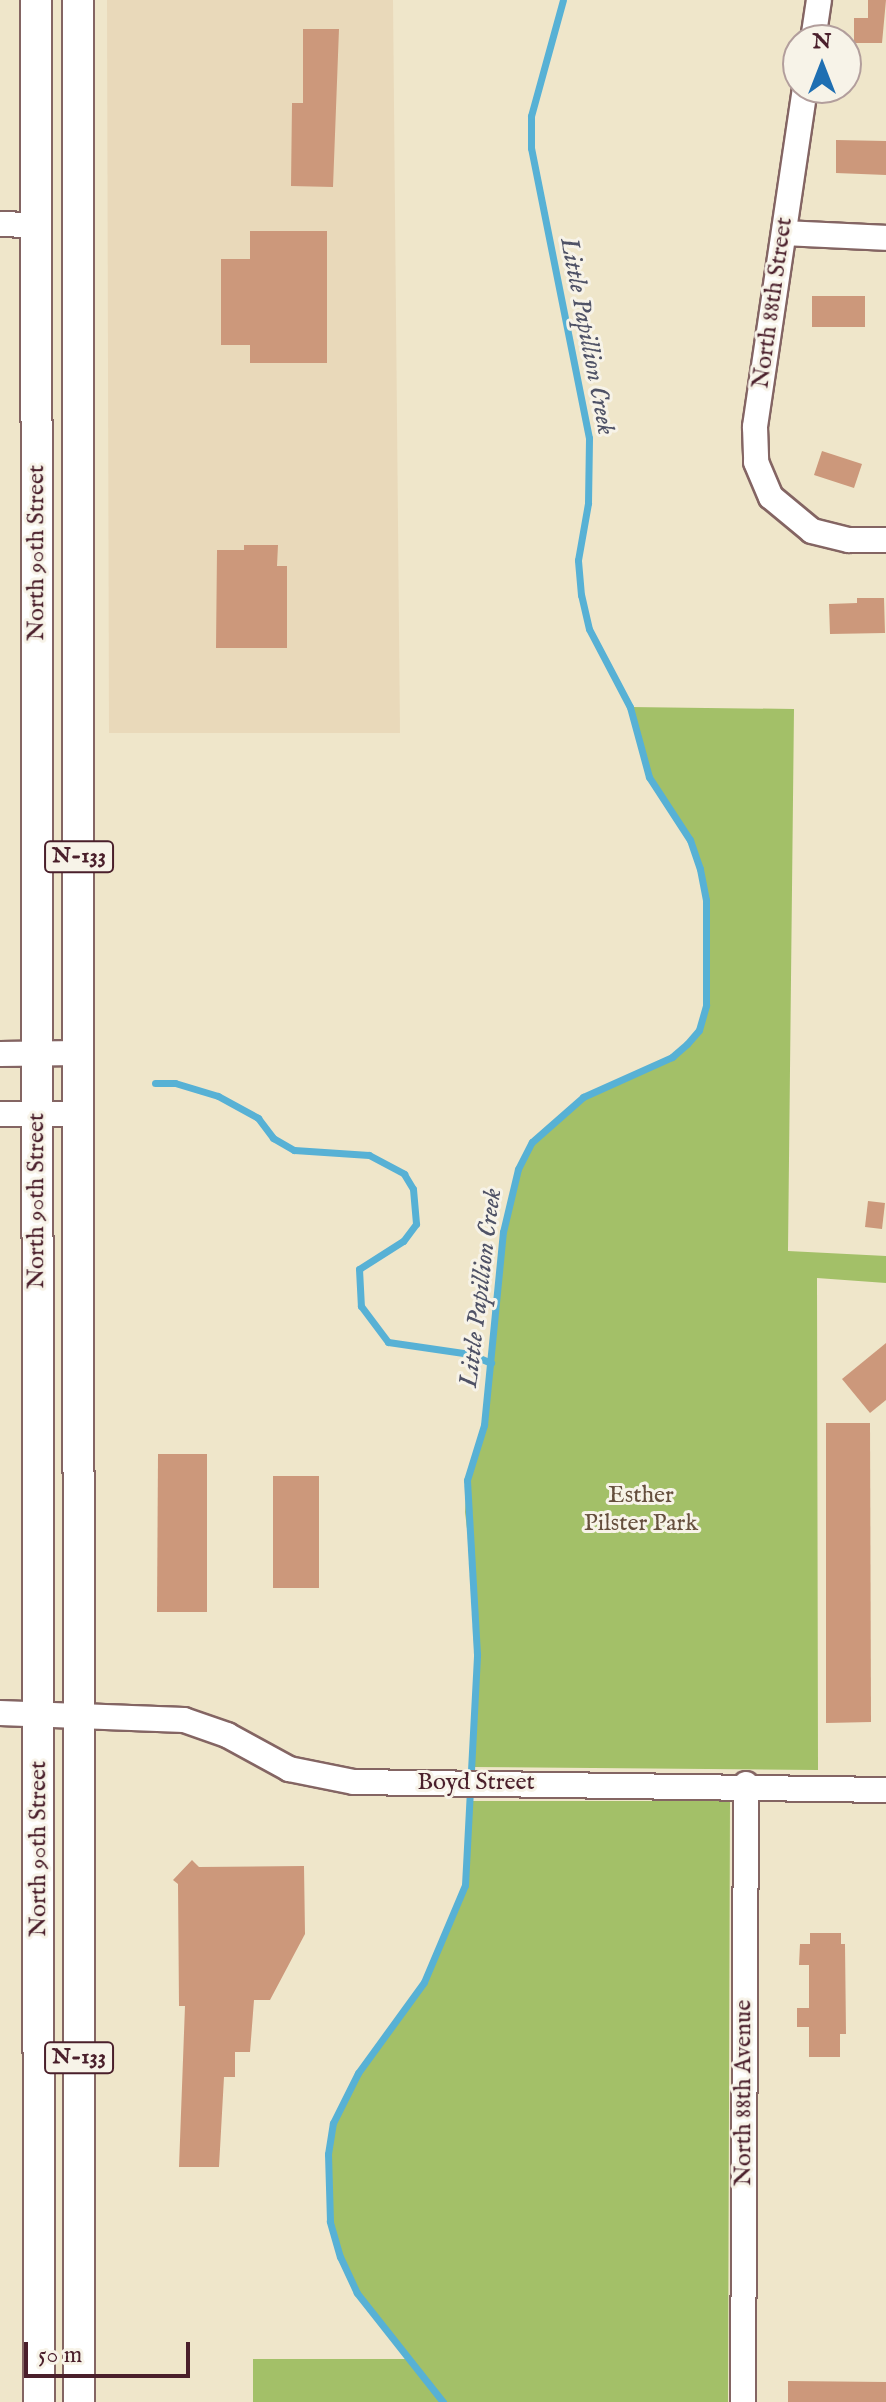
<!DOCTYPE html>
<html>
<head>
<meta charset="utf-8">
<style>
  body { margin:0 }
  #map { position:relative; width:886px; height:2402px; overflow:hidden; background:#efe6ca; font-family:"IM FELL English",serif }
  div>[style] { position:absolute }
  .built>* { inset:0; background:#e9d9ba }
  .green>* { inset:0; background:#a3c068 }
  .stream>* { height:7px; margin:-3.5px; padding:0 3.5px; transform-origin:3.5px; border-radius:3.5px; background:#57b1d5 }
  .building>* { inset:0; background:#cc987b }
  .roads { filter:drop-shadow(2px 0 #846563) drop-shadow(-2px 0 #846563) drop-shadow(0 2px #846563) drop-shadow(0 -2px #846563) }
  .minor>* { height:24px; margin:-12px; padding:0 12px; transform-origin:12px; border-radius:12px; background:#fff }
  .major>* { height:30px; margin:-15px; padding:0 15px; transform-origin:15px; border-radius:15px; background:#fff }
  span { translate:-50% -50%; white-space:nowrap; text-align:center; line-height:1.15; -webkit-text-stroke:6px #f7f3e8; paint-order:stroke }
  .shield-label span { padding:2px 6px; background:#f7f3e8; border:2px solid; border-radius:6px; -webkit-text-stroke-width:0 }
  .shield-label { font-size:22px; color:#4a1f2b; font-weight:700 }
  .street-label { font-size:24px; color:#4a1f2b }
  .park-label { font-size:24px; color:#654f3d }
  .water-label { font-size:26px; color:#4f5266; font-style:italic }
  .north { position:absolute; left:782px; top:24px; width:80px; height:80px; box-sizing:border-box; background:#f7f3e8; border:2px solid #b29e9c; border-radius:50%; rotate:0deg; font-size:22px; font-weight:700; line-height:32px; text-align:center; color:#4a1f2b }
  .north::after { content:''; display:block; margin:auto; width:28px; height:36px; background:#1f6fb2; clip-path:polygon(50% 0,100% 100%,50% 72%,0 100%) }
  .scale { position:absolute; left:24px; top:2342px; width:166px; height:36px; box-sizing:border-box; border:4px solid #4a1f2b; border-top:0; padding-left:10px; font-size:24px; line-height:28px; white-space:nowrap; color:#4a1f2b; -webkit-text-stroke:6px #f7f3e8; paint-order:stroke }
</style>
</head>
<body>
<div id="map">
  <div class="built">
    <i style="clip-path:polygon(107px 0,393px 0,400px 733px,109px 733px)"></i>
  </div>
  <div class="green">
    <i style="clip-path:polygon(630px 707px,794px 709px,788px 1251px,886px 1256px,886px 1283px,817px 1278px,818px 1770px,472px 1767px,476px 1604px,465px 1512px,467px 1480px,484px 1425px,503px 1232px,518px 1169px,532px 1142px,583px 1097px,672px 1057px,687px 1044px,699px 1030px,706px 1005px,706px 900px,700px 869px,690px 840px,649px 777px)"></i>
    <i style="clip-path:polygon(471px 1801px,730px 1801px,728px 2402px,253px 2402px,253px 2359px,407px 2359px,357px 2293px,340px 2257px,330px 2221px,328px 2154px,333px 2123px,358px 2073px,424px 1982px,453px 1922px,469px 1861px)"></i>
  </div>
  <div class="stream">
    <i style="left:155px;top:1083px;width:20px"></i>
    <i style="left:175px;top:1083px;width:45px;rotate:16.8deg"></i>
    <i style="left:218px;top:1096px;width:46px;rotate:28.8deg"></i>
    <i style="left:258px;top:1118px;width:25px;rotate:53deg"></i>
    <i style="left:273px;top:1138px;width:24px;rotate:30deg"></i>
    <i style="left:294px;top:1150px;width:75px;rotate:3.8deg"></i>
    <i style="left:369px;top:1155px;width:40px;rotate:28deg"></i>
    <i style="left:404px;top:1174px;width:17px;rotate:59deg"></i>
    <i style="left:413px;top:1189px;width:35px;rotate:85deg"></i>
    <i style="left:416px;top:1224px;width:21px;rotate:127deg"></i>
    <i style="left:403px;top:1241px;width:52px;rotate:147.5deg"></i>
    <i style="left:359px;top:1269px;width:37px;rotate:87deg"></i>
    <i style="left:361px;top:1306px;width:45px;rotate:53.1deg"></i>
    <i style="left:388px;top:1342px;width:83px;rotate:8.3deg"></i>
    <i style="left:470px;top:1354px;width:23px;rotate:23deg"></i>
    <i style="left:443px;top:2402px;width:139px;rotate:-128.3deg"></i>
    <i style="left:357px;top:2293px;width:40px;rotate:-115deg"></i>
    <i style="left:340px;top:2257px;width:37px;rotate:-106deg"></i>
    <i style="left:330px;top:2221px;width:67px;rotate:-91.7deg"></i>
    <i style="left:328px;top:2154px;width:31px;rotate:-81deg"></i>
    <i style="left:333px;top:2123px;width:56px;rotate:-63.4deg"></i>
    <i style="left:358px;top:2073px;width:112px;rotate:-54deg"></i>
    <i style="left:424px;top:1982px;width:105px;rotate:-67.1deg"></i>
    <i style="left:465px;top:1885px;width:231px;rotate:-87deg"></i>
    <i style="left:477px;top:1654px;width:174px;rotate:-93.3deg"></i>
    <i style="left:467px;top:1480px;width:58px;rotate:-72.8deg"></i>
    <i style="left:484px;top:1425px;width:194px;rotate:-84.4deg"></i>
    <i style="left:503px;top:1232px;width:65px;rotate:-76.6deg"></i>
    <i style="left:518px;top:1169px;width:30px;rotate:-63deg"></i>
    <i style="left:532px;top:1142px;width:68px;rotate:-41.4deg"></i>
    <i style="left:583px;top:1097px;width:98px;rotate:-24.2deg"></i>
    <i style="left:672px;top:1057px;width:20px;rotate:-41deg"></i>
    <i style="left:687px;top:1044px;width:18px;rotate:-49deg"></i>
    <i style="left:699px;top:1030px;width:26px;rotate:-74deg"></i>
    <i style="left:706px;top:1005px;width:105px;rotate:-90deg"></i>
    <i style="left:706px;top:900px;width:32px;rotate:-101deg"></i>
    <i style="left:700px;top:869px;width:31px;rotate:-109deg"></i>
    <i style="left:690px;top:840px;width:75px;rotate:-123.1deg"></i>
    <i style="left:649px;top:777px;width:73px;rotate:-105.2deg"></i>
    <i style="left:630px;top:707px;width:88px;rotate:-117.7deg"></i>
    <i style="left:589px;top:629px;width:35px;rotate:-103deg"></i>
    <i style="left:581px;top:595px;width:35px;rotate:-95deg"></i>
    <i style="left:578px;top:560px;width:58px;rotate:-80deg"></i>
    <i style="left:588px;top:503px;width:65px;rotate:-89.1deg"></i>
    <i style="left:589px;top:438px;width:296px;rotate:-101.3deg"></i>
    <i style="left:531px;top:148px;width:32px;rotate:-90deg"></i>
    <i style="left:531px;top:116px;width:120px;rotate:-74.6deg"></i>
  </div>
  <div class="building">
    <i style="clip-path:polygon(868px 0,886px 0,882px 43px,854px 43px,854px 18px,868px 18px)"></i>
    <i style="clip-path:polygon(303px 29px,339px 29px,333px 187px,291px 186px,292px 103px,303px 103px)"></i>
    <i style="clip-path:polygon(836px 140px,886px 141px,886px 175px,836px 173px)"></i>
    <i style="clip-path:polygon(250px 231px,327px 231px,327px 363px,250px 363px,250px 345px,221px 345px,221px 259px,250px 259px)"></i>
    <i style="clip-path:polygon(812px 296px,865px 296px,865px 327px,812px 327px)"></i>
    <i style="clip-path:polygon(822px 451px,862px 464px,854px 488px,814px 475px)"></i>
    <i style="clip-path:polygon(244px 545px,278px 545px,277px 566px,287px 566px,287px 648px,216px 648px,217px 550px,244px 550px)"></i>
    <i style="clip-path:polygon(857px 598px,884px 598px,885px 633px,830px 634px,829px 604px,857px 603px)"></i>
    <i style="clip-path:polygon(868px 1201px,885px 1203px,882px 1229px,865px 1227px)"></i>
    <i style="clip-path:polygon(886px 1343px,886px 1400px,870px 1413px,842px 1379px)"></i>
    <i style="clip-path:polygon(826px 1423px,870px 1423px,871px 1722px,826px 1723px)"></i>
    <i style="clip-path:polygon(158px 1454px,207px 1454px,207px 1612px,157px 1612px)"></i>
    <i style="clip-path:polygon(273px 1476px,319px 1476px,319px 1588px,273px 1588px)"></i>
    <i style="clip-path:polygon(192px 1860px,199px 1867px,304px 1866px,305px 1934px,270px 2000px,254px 2000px,250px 2052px,235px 2052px,235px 2077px,224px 2077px,219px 2167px,179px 2167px,185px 2006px,179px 2006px,178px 1884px,173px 1880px)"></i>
    <i style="clip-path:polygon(810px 1933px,841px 1933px,841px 1944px,845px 1944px,846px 2034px,840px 2034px,840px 2057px,809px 2057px,809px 2027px,797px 2027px,797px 2008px,809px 2008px,809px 1965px,799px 1965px,800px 1944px,810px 1944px)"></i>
    <i style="clip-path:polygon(788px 2381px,886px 2382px,886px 2402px,788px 2402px)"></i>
  </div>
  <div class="roads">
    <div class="minor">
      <i style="left:813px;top:40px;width:40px;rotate:-81.5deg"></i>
      <i style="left:805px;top:88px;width:343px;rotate:98.4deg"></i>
      <i style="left:755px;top:427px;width:35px;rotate:88deg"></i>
      <i style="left:756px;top:462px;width:38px;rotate:67deg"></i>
      <i style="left:771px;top:497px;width:53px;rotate:39.7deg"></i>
      <i style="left:812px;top:531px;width:38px;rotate:14deg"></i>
      <i style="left:849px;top:540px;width:37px"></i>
      <i style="left:0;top:224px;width:35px;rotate:2deg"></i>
      <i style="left:785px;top:233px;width:101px;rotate:2.8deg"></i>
      <i style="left:0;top:1054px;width:79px;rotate:-0.7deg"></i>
      <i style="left:0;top:1114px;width:79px"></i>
      <i style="left:0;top:1713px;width:184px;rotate:2.2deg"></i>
      <i style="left:184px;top:1720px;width:46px;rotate:19.2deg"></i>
      <i style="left:227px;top:1735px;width:71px;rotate:28.7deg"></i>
      <i style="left:289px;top:1769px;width:66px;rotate:11.3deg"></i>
      <i style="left:354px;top:1782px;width:532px;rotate:0.86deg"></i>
      <i style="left:743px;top:2402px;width:618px;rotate:-89.72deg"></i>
    </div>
    <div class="major">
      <i style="left:36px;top:0;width:2402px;rotate:89.93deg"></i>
      <i style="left:78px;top:0;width:2402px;rotate:89.98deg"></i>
    </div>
  </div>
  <div class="shield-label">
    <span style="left:79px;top:857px">N-133</span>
    <span style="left:79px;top:2058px">N-133</span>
  </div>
  <div class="street-label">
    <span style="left:773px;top:303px;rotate:-82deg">North 88th Street</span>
    <span style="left:37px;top:553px;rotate:-90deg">North 90th Street</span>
    <span style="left:37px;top:1201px;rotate:-90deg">North 90th Street</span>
    <span style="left:476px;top:1783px">Boyd Street</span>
    <span style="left:39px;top:1849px;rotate:-90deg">North 90th Street</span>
    <span style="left:744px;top:2093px;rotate:-90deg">North 88th Avenue</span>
  </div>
  <div class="park-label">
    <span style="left:641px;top:1510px">Esther<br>Pilster Park</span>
  </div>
  <div class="water-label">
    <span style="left:587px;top:336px;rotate:79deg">Little Papillion Creek</span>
    <span style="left:481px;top:1288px;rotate:-83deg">Little Papillion Creek</span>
  </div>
  <div class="north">N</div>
  <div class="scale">50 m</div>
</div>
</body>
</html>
